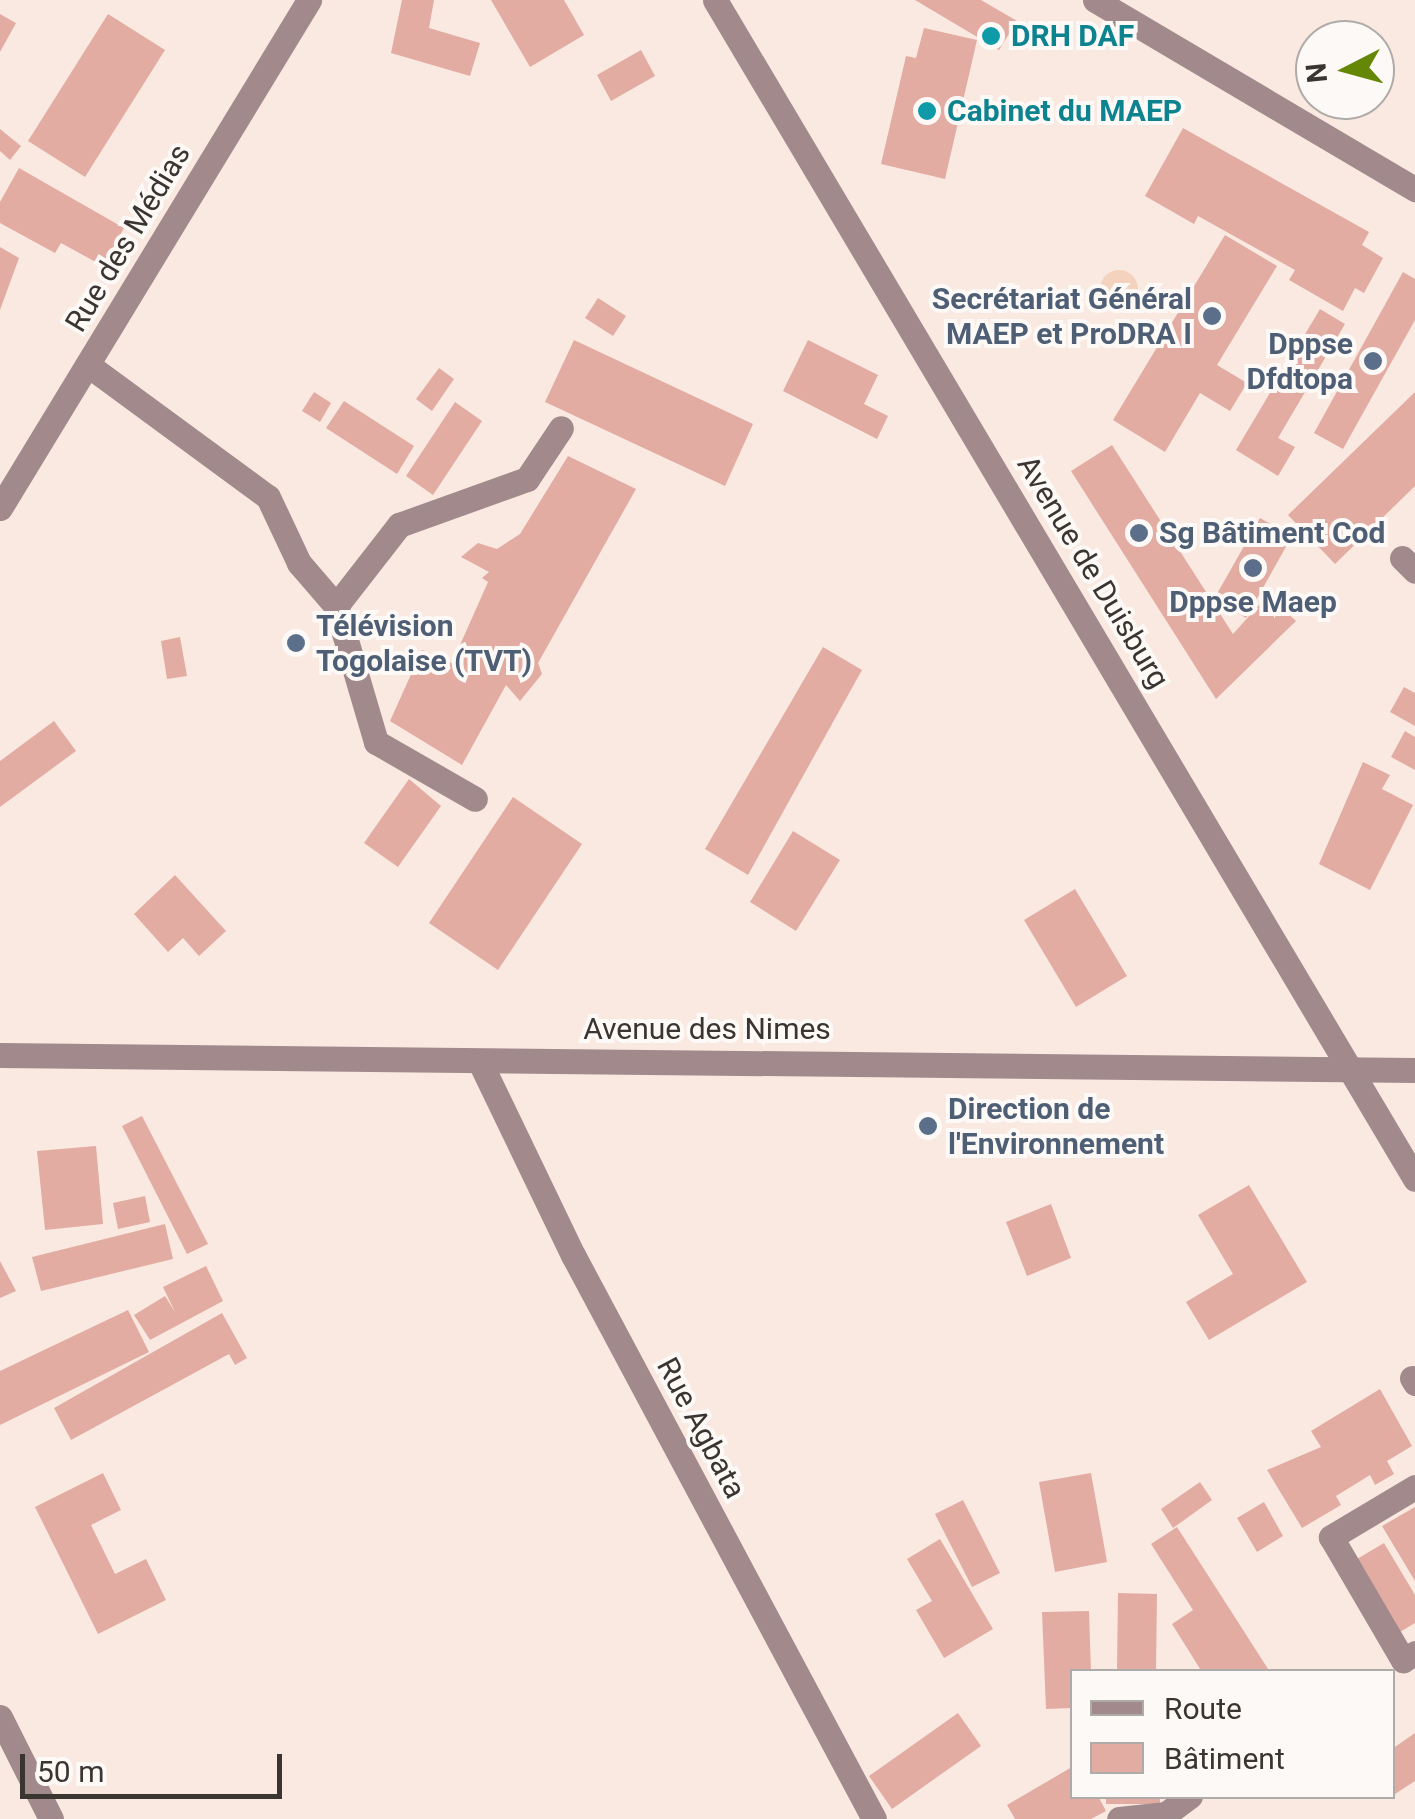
<!DOCTYPE html>
<html>
<head>
<meta charset="utf-8">
<style>
  body { margin:0 }
  #map { position:relative; width:1415px; height:1819px; overflow:hidden; background:#f9e9e0; font-family:Roboto,sans-serif }
  div>[style] { position:absolute }
  .green>* { inset:0; background:#f4d3be }
  .round { border-radius:50% }
  .building>* { inset:0; background:#e3aca3 }
  .minor>* { height:25px; margin:-12.5px; padding:0 12.5px; transform-origin:12.5px; border-radius:12.5px; background:#a28a8c }
  .dots>* { width:28px; height:28px; translate:-50% -50%; box-sizing:border-box; border:5px solid #fdf9f7; border-radius:50% }
  span { translate:-50% -50%; white-space:nowrap; text-align:center; line-height:1.15; -webkit-text-stroke:8px #fdf9f7; paint-order:stroke }
  .culture-label { font-size:30px; color:#0d838f; font-weight:700 }
  .left { translate:0 -50%; text-align:left }
  .street-label { font-size:30px; color:#3b3531 }
  .service-label { font-size:30px; color:#4e5e75; font-weight:700 }
  .right { translate:-100% -50%; text-align:right }
  .legend { position:absolute; left:1070px; top:1669px; width:325px; height:130px; box-sizing:border-box; background:#fdf9f7; border:2px solid #afaba8; margin:0; padding:12px 18px; list-style:none; font-size:30px; color:#3b3531 }
  .legend li { display:flex; align-items:center; gap:20px; height:50px }
  .legend b { width:50px; border:2px solid #afaba8 }
  .north { position:absolute; left:1295px; top:20px; width:100px; height:100px; box-sizing:border-box; background:#fdf9f7; border:2px solid #afaba8; border-radius:50%; rotate:264deg; font-size:28px; font-weight:700; line-height:40px; text-align:center; color:#3b3531 }
  .north::after { content:''; display:block; margin:auto; width:35px; height:45px; background:#658706; clip-path:polygon(50% 0,100% 100%,50% 72%,0 100%) }
  .scale { position:absolute; left:20px; top:1754px; width:262px; height:45px; box-sizing:border-box; border:5px solid #3b3531; border-top:0; padding-left:12px; font-size:30px; line-height:35px; white-space:nowrap; color:#3b3531; -webkit-text-stroke:8px #fdf9f7; paint-order:stroke }
</style>
</head>
<body>
<div id="map">
  <div class="green">
    <i class="round" style="left:1100px;top:270px;width:38px;height:38px"></i>
  </div>
  <div class="building">
    <i style="clip-path:polygon(402px 0,434px 0,429px 28px,480px 43px,470px 76px,391px 53px)"></i>
    <i style="clip-path:polygon(491px 0,564px 0,584px 35px,530px 67px)"></i>
    <i style="clip-path:polygon(915px 0,981px 0,1017px 21px,999px 50px)"></i>
    <i style="clip-path:polygon(0 14px,16px 23px,0 52px)"></i>
    <i style="clip-path:polygon(108px 14px,165px 50px,85px 177px,28px 141px)"></i>
    <i style="clip-path:polygon(924px 28px,977px 40px,945px 179px,881px 164px,906px 56px,916px 58px)"></i>
    <i style="clip-path:polygon(641px 50px,655px 76px,611px 101px,597px 75px)"></i>
    <i style="clip-path:polygon(1183px 128px,1369px 232px,1362px 245px,1383px 258px,1364px 293px,1355px 288px,1343px 311px,1289px 280px,1295px 270px,1198px 216px,1194px 224px,1145px 196px)"></i>
    <i style="clip-path:polygon(0 129px,21px 146px,10px 160px,0 151px)"></i>
    <i style="clip-path:polygon(19px 168px,124px 228px,103px 266px,61px 243px,55px 253px,0 223px,0 202px)"></i>
    <i style="clip-path:polygon(1225px 235px,1277px 266px,1217px 365px,1247px 383px,1230px 411px,1200px 393px,1165px 452px,1113px 420px)"></i>
    <i style="clip-path:polygon(0 247px,19px 258px,0 310px)"></i>
    <i style="clip-path:polygon(1403px 272px,1415px 279px,1415px 320px,1343px 449px,1314px 433px)"></i>
    <i style="clip-path:polygon(598px 298px,626px 316px,613px 336px,585px 318px)"></i>
    <i style="clip-path:polygon(1320px 309px,1345px 324px,1278px 438px,1295px 447px,1278px 476px,1236px 450px)"></i>
    <i style="clip-path:polygon(574px 340px,753px 424px,725px 486px,545px 402px)"></i>
    <i style="clip-path:polygon(808px 340px,878px 375px,864px 404px,888px 416px,877px 439px,783px 391px)"></i>
    <i style="clip-path:polygon(439px 368px,454px 379px,432px 411px,416px 399px)"></i>
    <i style="clip-path:polygon(314px 392px,331px 403px,320px 422px,302px 411px)"></i>
    <i style="clip-path:polygon(1415px 392px,1415px 486px,1335px 564px,1288px 515px)"></i>
    <i style="clip-path:polygon(344px 401px,414px 446px,397px 474px,326px 428px)"></i>
    <i style="clip-path:polygon(455px 402px,482px 421px,433px 495px,406px 476px)"></i>
    <i style="clip-path:polygon(1112px 445px,1233px 634px,1268px 595px,1296px 621px,1216px 699px,1071px 471px)"></i>
    <i style="clip-path:polygon(568px 456px,636px 489px,538px 663px,542px 674px,520px 701px,506px 685px,462px 765px,390px 721px,422px 650px,452px 663px,488px 582px,482px 578px,489px 572px,461px 557px,478px 543px,497px 549px,520px 534px)"></i>
    <i style="clip-path:polygon(1260px 518px,1292px 536px,1246px 618px,1214px 599px)"></i>
    <i style="clip-path:polygon(180px 637px,187px 676px,167px 679px,161px 641px)"></i>
    <i style="clip-path:polygon(823px 647px,862px 670px,748px 875px,705px 849px)"></i>
    <i style="clip-path:polygon(1404px 687px,1415px 693px,1415px 726px,1390px 712px)"></i>
    <i style="clip-path:polygon(54px 721px,76px 751px,0 807px,0 761px)"></i>
    <i style="clip-path:polygon(1405px 731px,1415px 737px,1415px 770px,1391px 757px)"></i>
    <i style="clip-path:polygon(1363px 762px,1390px 775px,1382px 789px,1413px 805px,1370px 890px,1319px 864px)"></i>
    <i style="clip-path:polygon(409px 779px,441px 806px,398px 867px,364px 843px)"></i>
    <i style="clip-path:polygon(513px 797px,582px 844px,498px 970px,429px 923px)"></i>
    <i style="clip-path:polygon(793px 831px,840px 860px,796px 931px,750px 902px)"></i>
    <i style="clip-path:polygon(175px 875px,226px 931px,199px 956px,183px 938px,168px 952px,134px 914px)"></i>
    <i style="clip-path:polygon(1075px 889px,1127px 976px,1076px 1007px,1024px 920px)"></i>
    <i style="clip-path:polygon(142px 1116px,208px 1244px,187px 1254px,122px 1126px)"></i>
    <i style="clip-path:polygon(96px 1146px,103px 1224px,45px 1230px,37px 1151px)"></i>
    <i style="clip-path:polygon(1249px 1185px,1307px 1282px,1209px 1340px,1186px 1302px,1233px 1274px,1198px 1215px)"></i>
    <i style="clip-path:polygon(145px 1196px,150px 1222px,118px 1229px,113px 1203px)"></i>
    <i style="clip-path:polygon(1051px 1204px,1071px 1258px,1027px 1276px,1006px 1222px)"></i>
    <i style="clip-path:polygon(165px 1224px,173px 1259px,41px 1291px,32px 1257px)"></i>
    <i style="clip-path:polygon(0 1261px,16px 1291px,0 1298px)"></i>
    <i style="clip-path:polygon(206px 1266px,223px 1301px,150px 1340px,134px 1315px,165px 1296px,175px 1312px,163px 1287px)"></i>
    <i style="clip-path:polygon(128px 1310px,149px 1352px,0 1425px,0 1371px)"></i>
    <i style="clip-path:polygon(222px 1313px,247px 1358px,235px 1365px,229px 1354px,71px 1440px,54px 1408px)"></i>
    <i style="clip-path:polygon(1380px 1389px,1412px 1446px,1387px 1461px,1394px 1474px,1375px 1485px,1370px 1475px,1336px 1496px,1341px 1505px,1302px 1528px,1267px 1470px,1321px 1447px,1311px 1431px)"></i>
    <i style="clip-path:polygon(103px 1473px,121px 1510px,91px 1525px,115px 1574px,146px 1559px,166px 1600px,98px 1634px,35px 1507px)"></i>
    <i style="clip-path:polygon(1091px 1473px,1107px 1562px,1055px 1572px,1039px 1482px)"></i>
    <i style="clip-path:polygon(1200px 1482px,1212px 1500px,1173px 1528px,1161px 1509px)"></i>
    <i style="clip-path:polygon(963px 1500px,1000px 1573px,972px 1587px,935px 1514px)"></i>
    <i style="clip-path:polygon(1264px 1502px,1283px 1536px,1257px 1552px,1237px 1518px)"></i>
    <i style="clip-path:polygon(1415px 1507px,1415px 1581px,1382px 1526px)"></i>
    <i style="clip-path:polygon(1177px 1527px,1270px 1672px,1202px 1672px,1172px 1624px,1193px 1610px,1151px 1544px)"></i>
    <i style="clip-path:polygon(940px 1539px,993px 1629px,944px 1658px,916px 1610px,932px 1601px,907px 1559px)"></i>
    <i style="clip-path:polygon(1384px 1543px,1415px 1595px,1415px 1623px,1400px 1632px,1357px 1559px)"></i>
    <i style="clip-path:polygon(1118px 1593px,1157px 1594px,1156px 1672px,1117px 1672px)"></i>
    <i style="clip-path:polygon(1089px 1611px,1091px 1672px,1072px 1672px,1072px 1708px,1046px 1709px,1042px 1612px)"></i>
    <i style="clip-path:polygon(958px 1713px,981px 1746px,892px 1809px,869px 1776px)"></i>
    <i style="clip-path:polygon(1415px 1733px,1415px 1781px,1392px 1796px,1392px 1749px)"></i>
    <i style="clip-path:polygon(1072px 1767px,1072px 1796px,1098px 1796px,1106px 1811px,1091px 1819px,1015px 1819px,1007px 1805px)"></i>
    <i style="clip-path:polygon(1106px 1796px,1160px 1796px,1160px 1804px,1106px 1804px)"></i>
  </div>
  <div class="minor">
    <i style="left:715px;top:0;width:1371px;rotate:59.3deg"></i>
    <i style="left:1095px;top:0;width:372px;rotate:30.6deg"></i>
    <i style="left:88px;top:365px;width:223px;rotate:36.3deg"></i>
    <i style="left:268px;top:497px;width:73px;rotate:64.8deg"></i>
    <i style="left:299px;top:563px;width:57px;rotate:49.3deg"></i>
    <i style="left:336px;top:606px;width:142px;rotate:73.6deg"></i>
    <i style="left:376px;top:742px;width:114px;rotate:29.9deg"></i>
    <i style="left:0;top:508px;width:595px;rotate:-58.69deg"></i>
    <i style="left:1402px;top:558px;width:18px;rotate:45deg"></i>
    <i style="left:336px;top:606px;width:103px;rotate:-52.1deg"></i>
    <i style="left:399px;top:525px;width:136px;rotate:-19.8deg"></i>
    <i style="left:527px;top:479px;width:61px;rotate:-56.3deg"></i>
    <i style="left:0;top:1055px;width:1415px;rotate:0.61deg"></i>
    <i style="left:480px;top:1062px;width:214px;rotate:64.3deg"></i>
    <i style="left:573px;top:1255px;width:639px;rotate:61.91deg"></i>
    <i style="left:1412px;top:1378px;width:6px;rotate:59deg"></i>
    <i style="left:1415px;top:1487px;width:98px;rotate:149.2deg"></i>
    <i style="left:1331px;top:1537px;width:143px;rotate:59.7deg"></i>
    <i style="left:1403px;top:1660px;width:14px;rotate:-30deg"></i>
    <i style="left:0;top:1717px;width:114px;rotate:63.4deg"></i>
    <i style="left:1119px;top:1819px;width:47px;rotate:-6.1deg"></i>
    <i style="left:1166px;top:1814px;width:30px;rotate:-37deg"></i>
  </div>
  <div class="dots">
    <i style="left:991px;top:36px;background:#0f9aa8"></i>
    <i style="left:927px;top:111px;background:#0f9aa8"></i>
    <i style="left:1212px;top:316px;background:#5c6f8a"></i>
    <i style="left:1373px;top:361px;background:#5c6f8a"></i>
    <i style="left:1139px;top:533px;background:#5c6f8a"></i>
    <i style="left:1253px;top:568px;background:#5c6f8a"></i>
    <i style="left:296px;top:643px;background:#5c6f8a"></i>
    <i style="left:928px;top:1126px;background:#5c6f8a"></i>
  </div>
  <div class="culture-label">
    <span class="left" style="left:1011px;top:36px">DRH DAF</span>
    <span class="left" style="left:947px;top:111px">Cabinet du MAEP</span>
  </div>
  <div class="street-label">
    <span style="left:128px;top:238px;rotate:-59deg">Rue des Médias</span>
    <span style="left:1093px;top:572px;rotate:59deg">Avenue de Duisburg</span>
    <span style="left:707px;top:1029px">Avenue des Nimes</span>
    <span style="left:701px;top:1428px;rotate:62deg">Rue Agbata</span>
  </div>
  <div class="service-label">
    <span class="right" style="left:1192px;top:316px">Secrétariat Général<br>MAEP et ProDRA I</span>
    <span class="right" style="left:1353px;top:361px">Dppse<br>Dfdtopa</span>
    <span class="left" style="left:1159px;top:533px">Sg Bâtiment Cod</span>
    <span style="left:1253px;top:602px">Dppse Maep</span>
    <span class="left" style="left:316px;top:643px">Télévision<br>Togolaise (TVT)</span>
    <span class="left" style="left:948px;top:1126px">Direction de<br>l'Environnement</span>
  </div>
  <ul class="legend">
  <li><b style="height:12px;background:#a28a8c"></b>Route</li>
  <li><b style="height:28px;background:#e3aca3"></b>Bâtiment</li>
  </ul>
  <div class="north">N</div>
  <div class="scale">50 m</div>
</div>
</body>
</html>
